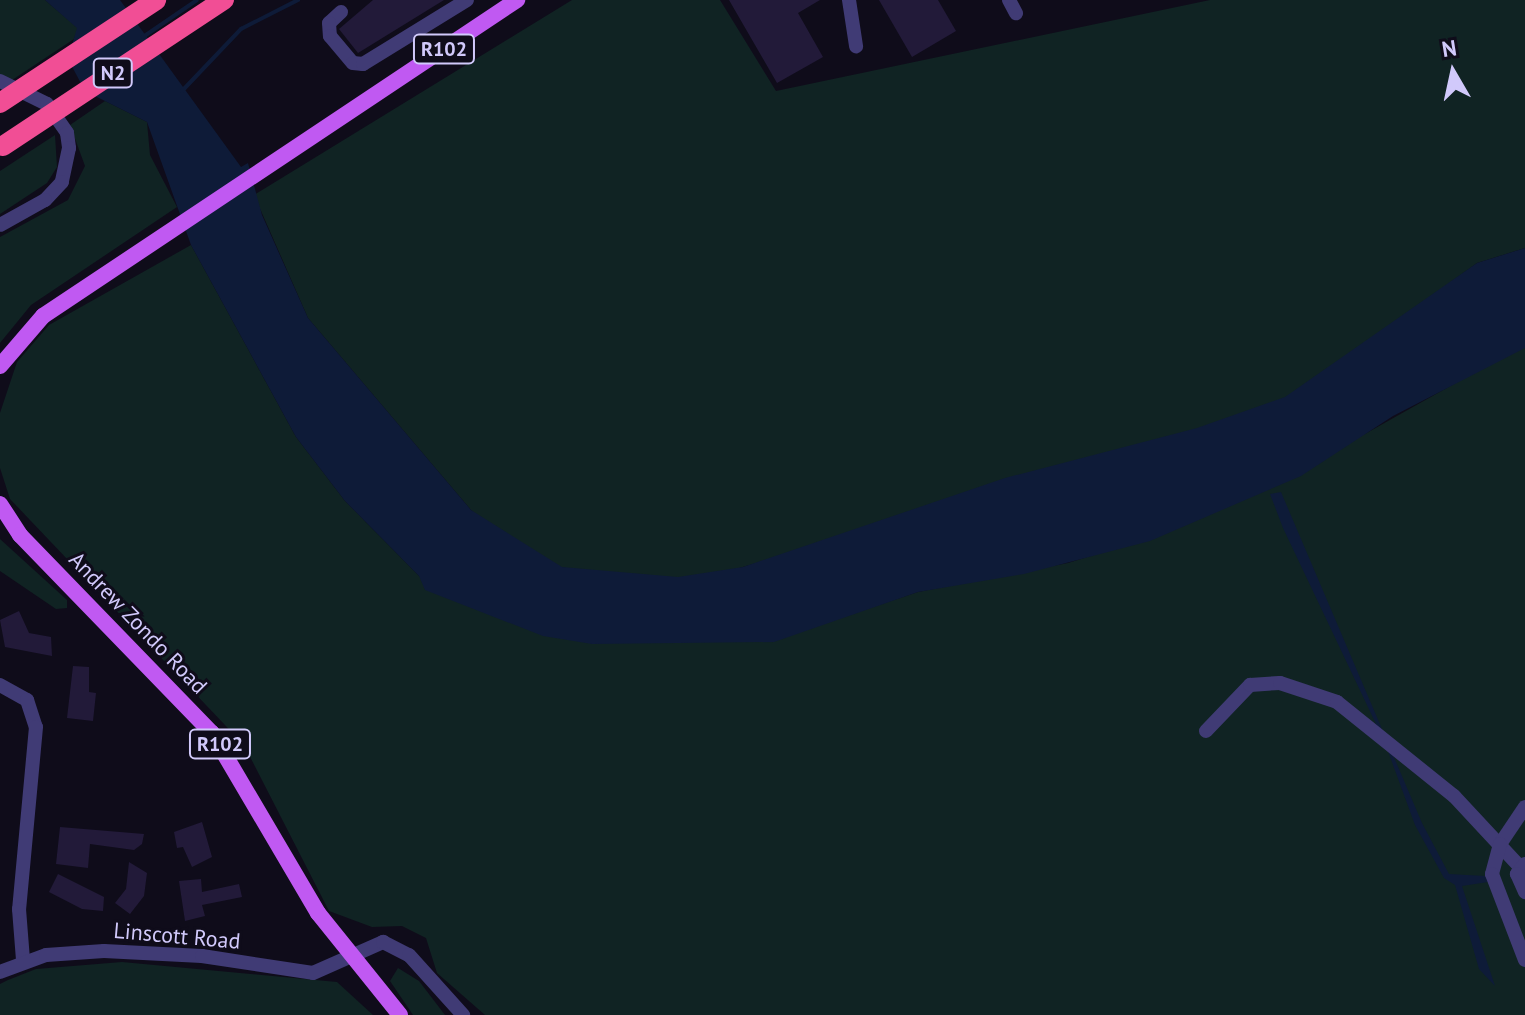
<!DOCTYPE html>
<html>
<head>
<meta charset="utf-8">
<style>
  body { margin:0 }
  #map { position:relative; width:1525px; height:1015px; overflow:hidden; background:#0f0c1a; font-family:"PT Sans",sans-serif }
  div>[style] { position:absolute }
  .green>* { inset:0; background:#102323 }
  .water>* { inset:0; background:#0e1b38 }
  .stream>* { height:4px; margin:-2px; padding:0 2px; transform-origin:2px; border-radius:2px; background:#0e1b38 }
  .building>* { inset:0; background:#221a39 }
  .minor>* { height:14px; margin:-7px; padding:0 7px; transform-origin:7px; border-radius:7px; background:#403b75 }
  .major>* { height:16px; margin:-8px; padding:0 8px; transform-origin:8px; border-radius:8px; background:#c059f2 }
  .highway-bridge>* { height:20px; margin:-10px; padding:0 10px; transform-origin:10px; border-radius:10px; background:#f14e95 }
  span { translate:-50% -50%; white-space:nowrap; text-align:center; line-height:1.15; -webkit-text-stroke:6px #0f0c1a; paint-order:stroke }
  .shield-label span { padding:2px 6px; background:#0f0c1a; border:2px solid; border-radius:6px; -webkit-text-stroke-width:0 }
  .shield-label { font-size:20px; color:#d1c9fb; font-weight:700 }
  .street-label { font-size:22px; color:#d1c9fb }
  .north { position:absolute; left:1413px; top:32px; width:80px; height:80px; -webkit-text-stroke:6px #0f0c1a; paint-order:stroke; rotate:351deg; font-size:22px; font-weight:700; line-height:32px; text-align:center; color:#d1c9fb }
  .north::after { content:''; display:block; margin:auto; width:28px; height:36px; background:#d1c9fb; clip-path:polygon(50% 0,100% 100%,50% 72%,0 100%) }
</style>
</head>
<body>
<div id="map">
  <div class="green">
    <i style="clip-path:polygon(0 0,45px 0,78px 28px,74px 39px,0 88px)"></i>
    <i style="clip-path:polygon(572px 0,720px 0,776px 91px,1210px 0,1525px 0,1525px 248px,1477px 263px,1274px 410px,702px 579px,632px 581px,561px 567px,507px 541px,471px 510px,308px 318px,254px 195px)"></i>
    <i style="clip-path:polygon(105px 101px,147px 122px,150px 155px,177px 207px,31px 305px,0 343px,0 237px,68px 200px,85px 166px,70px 125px)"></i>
    <i style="clip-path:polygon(55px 135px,57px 167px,47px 183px,0 214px,0 171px)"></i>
    <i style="clip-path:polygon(191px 245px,296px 437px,345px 501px,426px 583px,843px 617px,918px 592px,1068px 563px,1142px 540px,1340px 448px,1525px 344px,1525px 1015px,485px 1015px,437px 973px,426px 938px,402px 926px,372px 927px,329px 911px,244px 745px,10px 499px,0 468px,0 413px,17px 362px,49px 325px)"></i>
    <i style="clip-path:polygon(0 539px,67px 600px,67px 608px,56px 609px,0 571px)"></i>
    <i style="clip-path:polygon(122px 962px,337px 982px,373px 1015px,0 1015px,0 984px,8px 980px,36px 969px)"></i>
    <i style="clip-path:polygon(398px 968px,419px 981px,445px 1015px,413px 1015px,390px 981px)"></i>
  </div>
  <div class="water">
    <i style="clip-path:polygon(45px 0,120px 0,241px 167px,248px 163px,262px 215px,308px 318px,471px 510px,562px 567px,678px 577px,743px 567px,1005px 478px,1197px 428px,1285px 397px,1477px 263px,1525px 248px,1525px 348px,1393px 416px,1301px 476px,1150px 541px,1024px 574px,918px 592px,774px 642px,592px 644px,543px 636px,425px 590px,419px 576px,345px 501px,296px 437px,191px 245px,147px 122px,85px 91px,68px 59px,77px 28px)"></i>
    <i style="clip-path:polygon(1281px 492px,1422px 823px,1449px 874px,1485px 876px,1488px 882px,1462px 886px,1495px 986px,1479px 969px,1455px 885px,1444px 878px,1415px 825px,1385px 743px,1283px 528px,1270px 494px)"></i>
  </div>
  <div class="stream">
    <i style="left:143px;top:37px;width:65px;rotate:-34.4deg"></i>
    <i style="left:182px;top:91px;width:86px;rotate:-46.4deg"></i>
    <i style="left:241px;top:29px;width:64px;rotate:-27deg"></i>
  </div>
  <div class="building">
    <i style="clip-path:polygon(373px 0,444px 0,358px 53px,339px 29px)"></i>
    <i style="clip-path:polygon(729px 0,820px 0,798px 13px,823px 57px,777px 83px)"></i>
    <i style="clip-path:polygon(879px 0,938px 0,956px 31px,912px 57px)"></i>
    <i style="clip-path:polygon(19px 611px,29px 633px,51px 637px,52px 656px,5px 647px,0 620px)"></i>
    <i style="clip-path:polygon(73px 666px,89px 667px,89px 692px,96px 693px,93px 721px,67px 718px)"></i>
    <i style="clip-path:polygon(202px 822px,212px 857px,192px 867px,183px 847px,177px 848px,174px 832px)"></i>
    <i style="clip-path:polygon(60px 827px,144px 834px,142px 844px,134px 850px,90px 844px,88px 868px,56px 864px)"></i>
    <i style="clip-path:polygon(129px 862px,147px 873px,144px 896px,130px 914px,115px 903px,126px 889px)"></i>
    <i style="clip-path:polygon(58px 874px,104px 897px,103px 911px,82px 909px,49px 892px)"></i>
    <i style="clip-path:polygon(201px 879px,202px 892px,239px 884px,242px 897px,202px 905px,205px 916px,185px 921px,179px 881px)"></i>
  </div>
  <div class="minor">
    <i style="left:849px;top:0;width:47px;rotate:81.3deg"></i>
    <i style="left:1009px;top:0;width:15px;rotate:62deg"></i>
    <i style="left:341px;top:12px;width:16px;rotate:137deg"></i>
    <i style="left:329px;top:23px;width:13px;rotate:86deg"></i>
    <i style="left:330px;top:36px;width:35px;rotate:50deg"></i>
    <i style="left:353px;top:63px;width:10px;rotate:6deg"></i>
    <i style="left:363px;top:64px;width:122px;rotate:-31.6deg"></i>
    <i style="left:0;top:81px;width:52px;rotate:26.1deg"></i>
    <i style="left:47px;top:104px;width:35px;rotate:55deg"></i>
    <i style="left:67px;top:133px;width:15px;rotate:82deg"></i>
    <i style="left:69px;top:148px;width:35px;rotate:102deg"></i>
    <i style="left:62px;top:182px;width:25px;rotate:133deg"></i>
    <i style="left:45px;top:200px;width:51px;rotate:150.9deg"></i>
    <i style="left:0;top:685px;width:31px;rotate:29deg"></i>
    <i style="left:27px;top:700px;width:28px;rotate:72deg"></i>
    <i style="left:36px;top:727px;width:183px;rotate:95.3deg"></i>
    <i style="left:19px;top:909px;width:51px;rotate:85.5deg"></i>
    <i style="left:1206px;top:731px;width:64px;rotate:-46.3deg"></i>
    <i style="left:1250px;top:685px;width:30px;rotate:-4deg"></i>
    <i style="left:1280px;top:683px;width:60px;rotate:18.4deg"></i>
    <i style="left:1337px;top:702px;width:150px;rotate:38.8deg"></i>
    <i style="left:1454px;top:796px;width:97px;rotate:47.1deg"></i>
    <i style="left:1525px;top:807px;width:45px;rotate:124deg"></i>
    <i style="left:1500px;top:844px;width:31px;rotate:105deg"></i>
    <i style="left:1492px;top:874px;width:92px;rotate:69deg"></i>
    <i style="left:1525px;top:864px;width:13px;rotate:129deg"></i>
    <i style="left:1517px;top:874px;width:20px;rotate:66deg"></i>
    <i style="left:0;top:972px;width:49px;rotate:-20.3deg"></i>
    <i style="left:46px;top:955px;width:58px;rotate:-3.9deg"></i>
    <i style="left:104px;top:951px;width:98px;rotate:2.9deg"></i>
    <i style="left:202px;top:956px;width:112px;rotate:8.7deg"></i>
    <i style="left:313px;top:973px;width:77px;rotate:-23.9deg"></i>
    <i style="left:383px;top:942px;width:29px;rotate:27deg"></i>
    <i style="left:409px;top:955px;width:81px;rotate:48deg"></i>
  </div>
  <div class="major">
    <i style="left:0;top:366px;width:66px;rotate:-49.3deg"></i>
    <i style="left:43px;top:316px;width:570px;rotate:-33.69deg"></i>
    <i style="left:0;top:504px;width:37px;rotate:57deg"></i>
    <i style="left:20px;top:535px;width:276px;rotate:45.9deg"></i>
    <i style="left:212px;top:733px;width:209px;rotate:59.5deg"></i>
    <i style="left:318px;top:913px;width:131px;rotate:51.2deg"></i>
  </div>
  <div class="highway-bridge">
    <i style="left:0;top:103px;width:187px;rotate:-33.4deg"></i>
    <i style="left:3px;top:146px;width:265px;rotate:-33.5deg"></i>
  </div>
  <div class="shield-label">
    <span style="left:444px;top:49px">R102</span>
    <span style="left:113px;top:73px">N2</span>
    <span style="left:220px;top:744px">R102</span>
  </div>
  <div class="street-label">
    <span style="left:138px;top:623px;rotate:46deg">Andrew Zondo Road</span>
    <span style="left:177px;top:936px;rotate:5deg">Linscott Road</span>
  </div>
  <div class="north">N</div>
</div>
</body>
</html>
